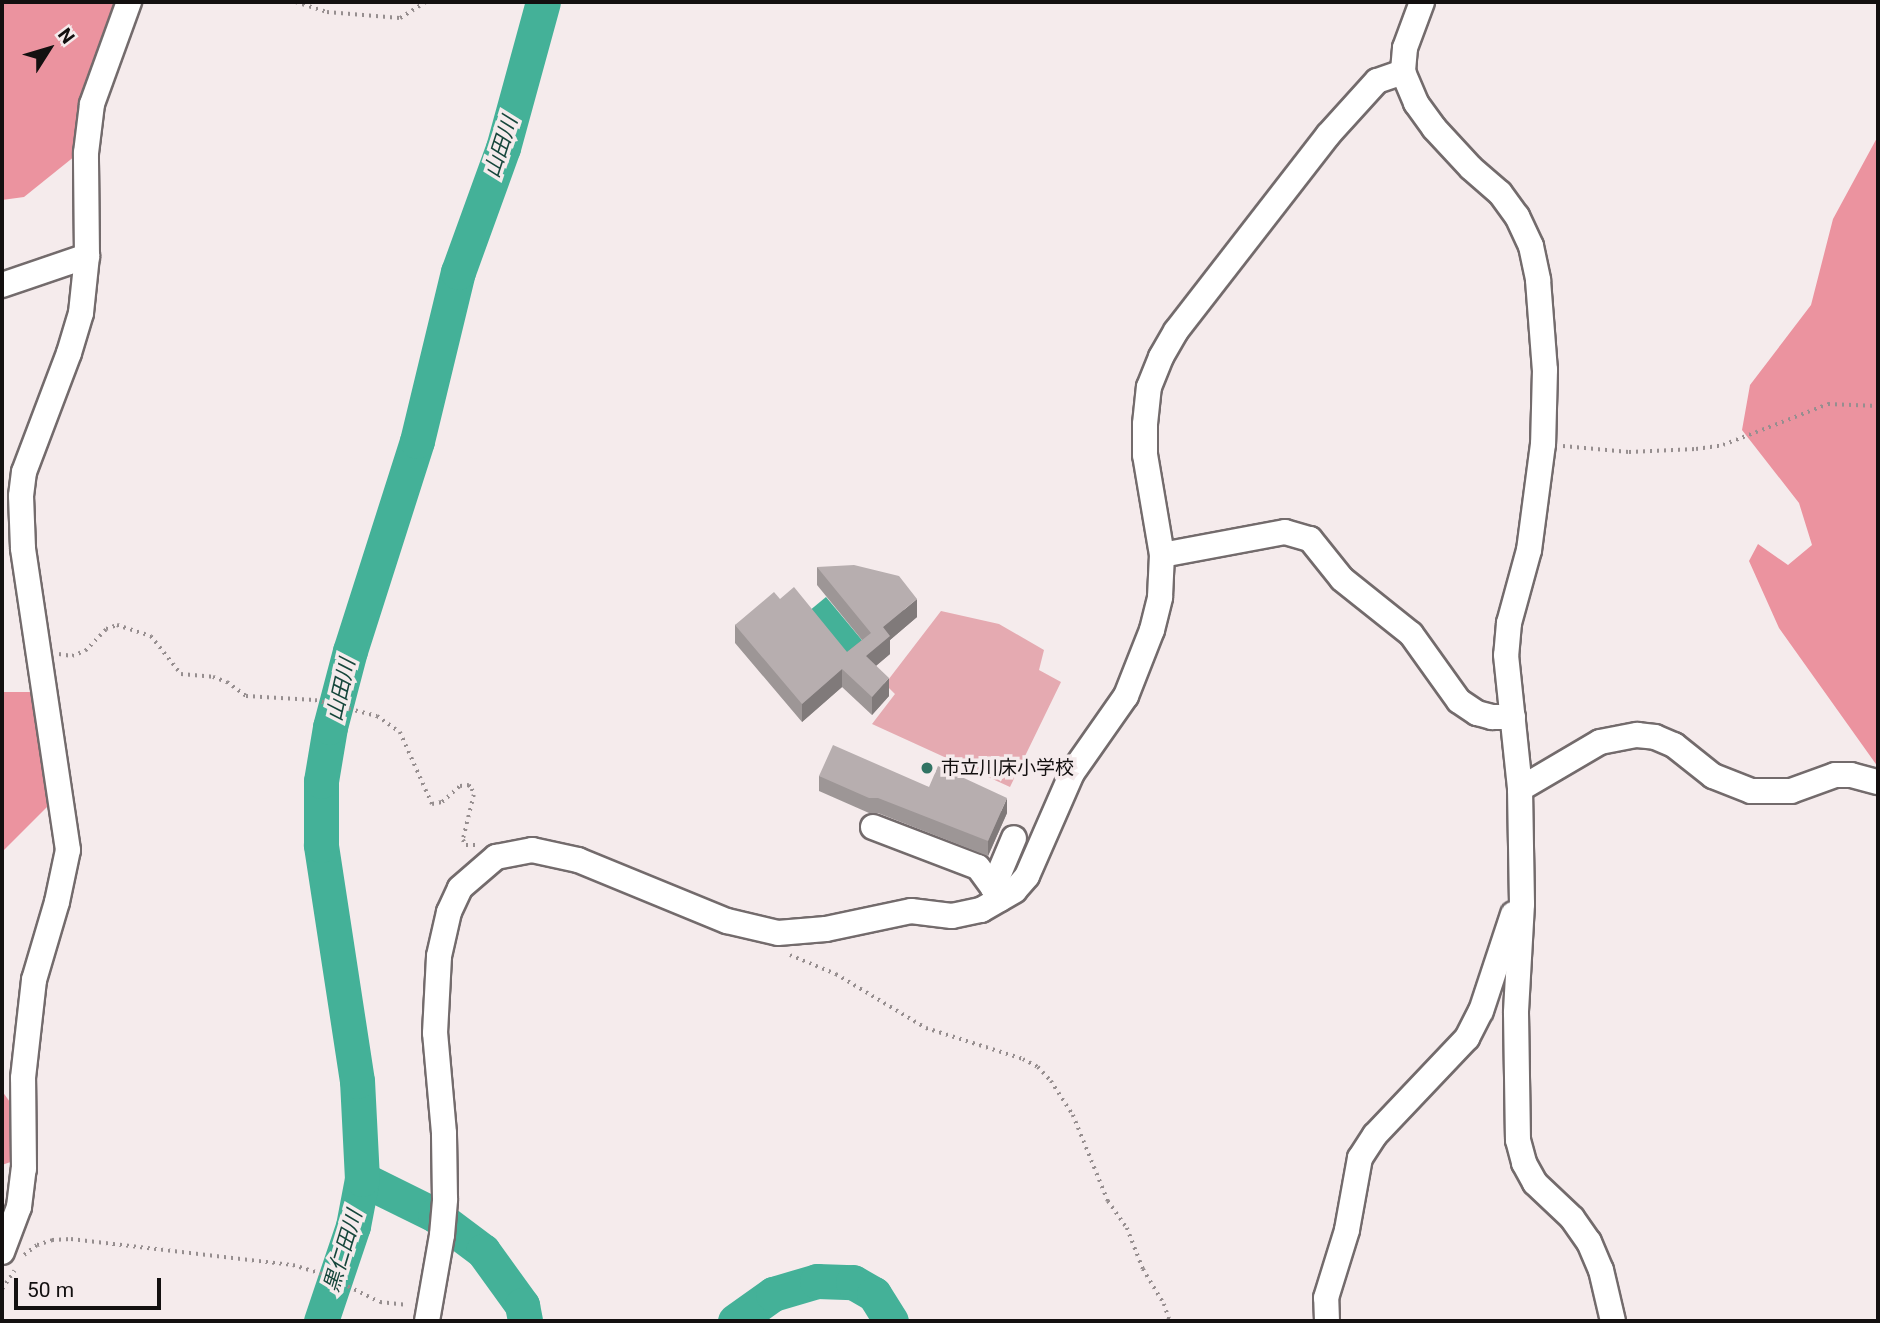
<!DOCTYPE html>
<html>
<head>
<meta charset="utf-8">
<style>
  body { margin:0 }
  #map { position:relative; width:1880px; height:1323px; overflow:hidden; background:#f5ebec; font-family:Roboto,"Noto Sans JP",sans-serif }
  div>[style] { position:absolute }
  .green>* { inset:0; background:#e5aab1 }
  .forest>* { inset:0; background:#eb939f }
  .water>* { inset:0; background:#44b198 }
  .river>* { height:35px; margin:-17.5px; padding:0 17.5px; transform-origin:17.5px; border-radius:17.5px; background:#44b198 }
  .path>* { height:3.5px; margin-top:-1.75px; transform-origin:0; background:repeating-linear-gradient(90deg,#968e8f 0 2px,transparent 0 7px) }
  .roads { filter:drop-shadow(2px 0 #736b6c) drop-shadow(-2px 0 #736b6c) drop-shadow(0 2px #736b6c) drop-shadow(0 -2px #736b6c) }
  .minor>* { height:24px; margin:-12px; padding:0 12px; transform-origin:12px; border-radius:12px; background:#fff }
  .wall>* { inset:0; background:#9d9696 }
  .shaded-wall>* { inset:0; background:#807a7a }
  .building>* { inset:0; background:#b7aeaf }
  .dots>* { width:19px; height:19px; translate:-50% -50%; box-sizing:border-box; border:4px solid #f5ebec; border-radius:50% }
  span { translate:-50% -50%; white-space:nowrap; text-align:center; line-height:1.15; -webkit-text-stroke:7px #f5ebec; paint-order:stroke }
  .poi-label { font-size:19px; color:#131010 }
  .left { translate:0 -50%; text-align:left }
  .water-label { font-size:21px; color:#16463b; font-style:italic }
  .frame { position:absolute; inset:0; border:4px solid #131010; pointer-events:none }
  .north { position:absolute; left:14px; top:14px; width:70px; height:70px; -webkit-text-stroke:5px #f5ebec; paint-order:stroke; rotate:53deg; font-size:19px; font-weight:700; line-height:28px; text-align:center; color:#131010 }
  .north::after { content:''; display:block; margin:auto; width:24px; height:32px; background:#131010; clip-path:polygon(50% 0,100% 100%,50% 72%,0 100%) }
  .scale { position:absolute; left:14px; top:1278px; width:147px; height:32px; box-sizing:border-box; border:4px solid #131010; border-top:0; padding-left:9px; font-size:21px; line-height:24px; white-space:nowrap; color:#131010; -webkit-text-stroke:5px #f5ebec; paint-order:stroke }
</style>
</head>
<body>
<div id="map">
  <div class="green">
    <i style="clip-path:polygon(941px 611px,999px 624px,1044px 650px,1039px 670px,1061px 682px,1010px 787px,872px 724px,895px 694px,885px 684px)"></i>
  </div>
  <div class="forest">
    <i style="clip-path:polygon(2px 2px,128px 2px,75px 156px,24px 197px,2px 200px)"></i>
    <i style="clip-path:polygon(1878px 136px,1878px 767px,1779px 628px,1749px 561px,1758px 544px,1788px 565px,1812px 545px,1799px 503px,1742px 430px,1750px 385px,1811px 305px,1833px 219px)"></i>
    <i style="clip-path:polygon(2px 692px,31px 692px,56px 721px,54px 800px,2px 852px)"></i>
    <i style="clip-path:polygon(2px 1091px,25px 1123px,19px 1159px,2px 1165px)"></i>
  </div>
  <div class="water">
    <i style="clip-path:polygon(826px 597px,871px 651px,847px 670px,803px 616px)"></i>
  </div>
  <div class="river">
    <i style="left:362px;top:1179px;width:81px;rotate:26.3deg"></i>
    <i style="left:435px;top:1215px;width:60px;rotate:36.9deg"></i>
    <i style="left:483px;top:1251px;width:67px;rotate:54.2deg"></i>
    <i style="left:522px;top:1305px;width:16px;rotate:79deg"></i>
    <i style="left:321px;top:1321px;width:100px;rotate:-71.4deg"></i>
    <i style="left:353px;top:1226px;width:48px;rotate:-79.2deg"></i>
    <i style="left:362px;top:1179px;width:98px;rotate:-92.9deg"></i>
    <i style="left:357px;top:1081px;width:239px;rotate:-98.7deg"></i>
    <i style="left:321px;top:845px;width:64px;rotate:-90deg"></i>
    <i style="left:321px;top:781px;width:55px;rotate:-80.5deg"></i>
    <i style="left:330px;top:727px;width:79px;rotate:-75.3deg"></i>
    <i style="left:350px;top:651px;width:220px;rotate:-72.3deg"></i>
    <i style="left:417px;top:441px;width:174px;rotate:-76.4deg"></i>
    <i style="left:458px;top:272px;width:132px;rotate:-70.1deg"></i>
    <i style="left:503px;top:148px;width:151px;rotate:-74.7deg"></i>
    <i style="left:735px;top:1321px;width:47px;rotate:-35.4deg"></i>
    <i style="left:773px;top:1294px;width:46px;rotate:-16.5deg"></i>
    <i style="left:817px;top:1281px;width:36px;rotate:2deg"></i>
    <i style="left:853px;top:1282px;width:24px;rotate:30deg"></i>
    <i style="left:874px;top:1294px;width:32px;rotate:58deg"></i>
  </div>
  <div class="path">
    <i style="left:296px;top:2px;width:33px;rotate:18deg"></i>
    <i style="left:327px;top:12px;width:73px;rotate:4.7deg"></i>
    <i style="left:400px;top:18px;width:31px;rotate:-32deg"></i>
    <i style="left:1563px;top:446px;width:66px;rotate:5.2deg"></i>
    <i style="left:1629px;top:452px;width:67px;rotate:-2.6deg"></i>
    <i style="left:1696px;top:449px;width:27px;rotate:-8deg"></i>
    <i style="left:1723px;top:445px;width:113px;rotate:-21.3deg"></i>
    <i style="left:1828px;top:404px;width:50px;rotate:2.3deg"></i>
    <i style="left:59px;top:654px;width:13px;rotate:9deg"></i>
    <i style="left:72px;top:656px;width:14px;rotate:-21deg"></i>
    <i style="left:85px;top:651px;width:30px;rotate:-46deg"></i>
    <i style="left:106px;top:629px;width:12px;rotate:-20deg"></i>
    <i style="left:117px;top:625px;width:36px;rotate:18deg"></i>
    <i style="left:151px;top:636px;width:48px;rotate:51.7deg"></i>
    <i style="left:181px;top:674px;width:32px;rotate:5deg"></i>
    <i style="left:213px;top:677px;width:15px;rotate:20deg"></i>
    <i style="left:227px;top:682px;width:24px;rotate:36deg"></i>
    <i style="left:246px;top:696px;width:69px;rotate:3.3deg"></i>
    <i style="left:315px;top:700px;width:64px;rotate:14.5deg"></i>
    <i style="left:377px;top:716px;width:28px;rotate:35deg"></i>
    <i style="left:400px;top:732px;width:79px;rotate:66deg"></i>
    <i style="left:432px;top:804px;width:10px;rotate:-11deg"></i>
    <i style="left:442px;top:802px;width:24px;rotate:-42deg"></i>
    <i style="left:460px;top:786px;width:9px;rotate:-6deg"></i>
    <i style="left:469px;top:785px;width:5px;rotate:53deg"></i>
    <i style="left:472px;top:789px;width:6px;rotate:72deg"></i>
    <i style="left:474px;top:795px;width:46px;rotate:103.7deg"></i>
    <i style="left:463px;top:840px;width:6px;rotate:59deg"></i>
    <i style="left:466px;top:845px;width:9px"></i>
    <i style="left:790px;top:955px;width:50px;rotate:22.4deg"></i>
    <i style="left:836px;top:974px;width:105px;rotate:31deg"></i>
    <i style="left:926px;top:1028px;width:102px;rotate:17.7deg"></i>
    <i style="left:1023px;top:1059px;width:17px;rotate:28deg"></i>
    <i style="left:1038px;top:1067px;width:19px;rotate:47deg"></i>
    <i style="left:1051px;top:1081px;width:40px;rotate:57.1deg"></i>
    <i style="left:1073px;top:1115px;width:93px;rotate:67.9deg"></i>
    <i style="left:1108px;top:1201px;width:33px;rotate:55deg"></i>
    <i style="left:1127px;top:1228px;width:44px;rotate:68.7deg"></i>
    <i style="left:1143px;top:1269px;width:41px;rotate:59deg"></i>
    <i style="left:1164px;top:1304px;width:18px;rotate:71deg"></i>
    <i style="left:24px;top:1255px;width:16px;rotate:-38deg"></i>
    <i style="left:37px;top:1245px;width:16px;rotate:-18deg"></i>
    <i style="left:52px;top:1240px;width:19px;rotate:-3deg"></i>
    <i style="left:71px;top:1239px;width:224px;rotate:6.7deg"></i>
    <i style="left:293px;top:1265px;width:31px;rotate:17deg"></i>
    <i style="left:323px;top:1274px;width:64px;rotate:26.2deg"></i>
    <i style="left:380px;top:1302px;width:28px;rotate:6deg"></i>
    <i style="left:2px;top:1289px;width:22px;rotate:-56deg"></i>
  </div>
  <div class="roads">
    <div class="minor">
      <i style="left:1422px;top:2px;width:49px;rotate:110.3deg"></i>
      <i style="left:1405px;top:48px;width:24px;rotate:95deg"></i>
      <i style="left:1403px;top:72px;width:34px;rotate:67deg"></i>
      <i style="left:1416px;top:103px;width:31px;rotate:54deg"></i>
      <i style="left:1434px;top:128px;width:54px;rotate:47.2deg"></i>
      <i style="left:1471px;top:168px;width:38px;rotate:41deg"></i>
      <i style="left:1500px;top:193px;width:29px;rotate:54deg"></i>
      <i style="left:1517px;top:216px;width:33px;rotate:65deg"></i>
      <i style="left:1531px;top:246px;width:35px;rotate:78deg"></i>
      <i style="left:1538px;top:280px;width:90px;rotate:85.6deg"></i>
      <i style="left:1545px;top:370px;width:74px;rotate:91.5deg"></i>
      <i style="left:1543px;top:444px;width:107px;rotate:97.5deg"></i>
      <i style="left:1529px;top:550px;width:76px;rotate:105.3deg"></i>
      <i style="left:1509px;top:623px;width:32px;rotate:95deg"></i>
      <i style="left:1506px;top:655px;width:135px;rotate:84deg"></i>
      <i style="left:1520px;top:789px;width:115px;rotate:89deg"></i>
      <i style="left:1522px;top:904px;width:109px;rotate:93.2deg"></i>
      <i style="left:1516px;top:1013px;width:127px;rotate:89.1deg"></i>
      <i style="left:1518px;top:1140px;width:24px;rotate:75deg"></i>
      <i style="left:1524px;top:1163px;width:23px;rotate:61deg"></i>
      <i style="left:1535px;top:1183px;width:51px;rotate:43.4deg"></i>
      <i style="left:1572px;top:1218px;width:29px;rotate:55deg"></i>
      <i style="left:1589px;top:1242px;width:30px;rotate:67deg"></i>
      <i style="left:1601px;top:1270px;width:52px;rotate:76.8deg"></i>
      <i style="left:2px;top:285px;width:90px;rotate:-18.8deg"></i>
      <i style="left:1162px;top:555px;width:125px;rotate:-10.6deg"></i>
      <i style="left:1285px;top:532px;width:26px;rotate:16deg"></i>
      <i style="left:1310px;top:539px;width:51px;rotate:51.3deg"></i>
      <i style="left:1342px;top:579px;width:88px;rotate:38.6deg"></i>
      <i style="left:1411px;top:634px;width:82px;rotate:54.4deg"></i>
      <i style="left:1459px;top:701px;width:22px;rotate:34deg"></i>
      <i style="left:1477px;top:713px;width:16px;rotate:15deg"></i>
      <i style="left:1492px;top:717px;width:21px"></i>
      <i style="left:1520px;top:789px;width:93px;rotate:-30.4deg"></i>
      <i style="left:1600px;top:742px;width:38px;rotate:-11deg"></i>
      <i style="left:1637px;top:735px;width:18px;rotate:6deg"></i>
      <i style="left:1655px;top:737px;width:21px;rotate:23deg"></i>
      <i style="left:1674px;top:745px;width:50px;rotate:38.5deg"></i>
      <i style="left:1713px;top:776px;width:41px;rotate:21.5deg"></i>
      <i style="left:1751px;top:791px;width:40px"></i>
      <i style="left:1791px;top:791px;width:47px;rotate:-20deg"></i>
      <i style="left:1835px;top:775px;width:16px"></i>
      <i style="left:1851px;top:775px;width:28px;rotate:15deg"></i>
      <i style="left:873px;top:827px;width:112px;rotate:20.9deg"></i>
      <i style="left:978px;top:867px;width:26px;rotate:54deg"></i>
      <i style="left:1000px;top:899px;width:13px;rotate:-122deg"></i>
      <i style="left:993px;top:888px;width:54px;rotate:-67.2deg"></i>
      <i style="left:2px;top:1252px;width:48px;rotate:-69.3deg"></i>
      <i style="left:19px;top:1207px;width:38px;rotate:-83deg"></i>
      <i style="left:24px;top:1169px;width:91px;rotate:-90.6deg"></i>
      <i style="left:23px;top:1078px;width:99px;rotate:-83.6deg"></i>
      <i style="left:34px;top:980px;width:81px;rotate:-73.6deg"></i>
      <i style="left:57px;top:902px;width:53px;rotate:-78.1deg"></i>
      <i style="left:68px;top:850px;width:305px;rotate:-98.5deg"></i>
      <i style="left:23px;top:548px;width:52px;rotate:-92.2deg"></i>
      <i style="left:21px;top:496px;width:24px;rotate:-83deg"></i>
      <i style="left:24px;top:472px;width:127px;rotate:-69.3deg"></i>
      <i style="left:69px;top:353px;width:42px;rotate:-73.3deg"></i>
      <i style="left:81px;top:313px;width:57px;rotate:-84deg"></i>
      <i style="left:87px;top:256px;width:103px;rotate:-90.6deg"></i>
      <i style="left:86px;top:153px;width:49px;rotate:-83deg"></i>
      <i style="left:92px;top:104px;width:109px;rotate:-70.1deg"></i>
      <i style="left:427px;top:1321px;width:87px;rotate:-80.1deg"></i>
      <i style="left:442px;top:1235px;width:36px;rotate:-85deg"></i>
      <i style="left:445px;top:1199px;width:66px;rotate:-90.9deg"></i>
      <i style="left:444px;top:1133px;width:100px;rotate:-95.1deg"></i>
      <i style="left:435px;top:1033px;width:77px;rotate:-87deg"></i>
      <i style="left:439px;top:956px;width:45px;rotate:-77.2deg"></i>
      <i style="left:449px;top:912px;width:26px;rotate:-65deg"></i>
      <i style="left:460px;top:888px;width:48px;rotate:-40.7deg"></i>
      <i style="left:496px;top:857px;width:37px;rotate:-11deg"></i>
      <i style="left:532px;top:850px;width:47px;rotate:12.3deg"></i>
      <i style="left:578px;top:860px;width:161px;rotate:22.3deg"></i>
      <i style="left:727px;top:921px;width:52px;rotate:13.2deg"></i>
      <i style="left:778px;top:933px;width:48px;rotate:-4.8deg"></i>
      <i style="left:826px;top:929px;width:87px;rotate:-12deg"></i>
      <i style="left:911px;top:911px;width:41px;rotate:7deg"></i>
      <i style="left:952px;top:916px;width:30px;rotate:-12deg"></i>
      <i style="left:981px;top:910px;width:39px;rotate:-30deg"></i>
      <i style="left:1015px;top:890px;width:18px;rotate:-49deg"></i>
      <i style="left:1027px;top:876px;width:112px;rotate:-66.4deg"></i>
      <i style="left:1072px;top:773px;width:94px;rotate:-55deg"></i>
      <i style="left:1126px;top:696px;width:71px;rotate:-68.5deg"></i>
      <i style="left:1152px;top:630px;width:34px;rotate:-76deg"></i>
      <i style="left:1160px;top:597px;width:42px;rotate:-87.3deg"></i>
      <i style="left:1162px;top:555px;width:101px;rotate:-99.6deg"></i>
      <i style="left:1145px;top:455px;width:31px;rotate:-90deg"></i>
      <i style="left:1145px;top:424px;width:37px;rotate:-84deg"></i>
      <i style="left:1149px;top:387px;width:32px;rotate:-68deg"></i>
      <i style="left:1161px;top:357px;width:30px;rotate:-60deg"></i>
      <i style="left:1176px;top:331px;width:248px;rotate:-52.2deg"></i>
      <i style="left:1328px;top:135px;width:73px;rotate:-47.8deg"></i>
      <i style="left:1377px;top:81px;width:28px;rotate:-19deg"></i>
      <i style="left:1327px;top:1321px;width:23px;rotate:-92deg"></i>
      <i style="left:1326px;top:1298px;width:71px;rotate:-72.8deg"></i>
      <i style="left:1347px;top:1230px;width:73px;rotate:-79.8deg"></i>
      <i style="left:1360px;top:1158px;width:27px;rotate:-57deg"></i>
      <i style="left:1375px;top:1135px;width:134px;rotate:-46.5deg"></i>
      <i style="left:1467px;top:1038px;width:30px;rotate:-63deg"></i>
      <i style="left:1481px;top:1011px;width:102px;rotate:-71.7deg"></i>
    </div>
  </div>
  <div class="wall">
    <i style="clip-path:polygon(817px 567px,917px 617px,890px 640px,890px 654px,876px 666px,889px 696px,872px 715px,842px 687px,802px 722px,735px 643px,735px 625px,780px 599px,847px 652px,862px 640px,817px 585px)"></i>
    <i style="clip-path:polygon(819px 776px,929px 787px,1007px 813px,988px 856px,878px 813px,869px 813px,819px 791px)"></i>
  </div>
  <div class="shaded-wall">
    <i style="clip-path:polygon(917px 599px,917px 617px,890px 640px,890px 654px,866px 674px,866px 656px,883px 627px)"></i>
    <i style="clip-path:polygon(842px 669px,842px 687px,802px 722px,802px 704px)"></i>
    <i style="clip-path:polygon(889px 678px,889px 696px,872px 715px,872px 697px)"></i>
    <i style="clip-path:polygon(1007px 798px,1007px 813px,988px 856px,988px 841px)"></i>
  </div>
  <div class="building">
    <i style="clip-path:polygon(854px 565px,899px 576px,917px 599px,883px 627px,890px 636px,866px 656px,889px 678px,872px 697px,842px 669px,802px 704px,735px 625px,774px 592px,780px 599px,794px 587px,847px 652px,871px 633px,817px 567px)"></i>
    <i style="clip-path:polygon(833px 745px,929px 787px,938px 766px,1007px 798px,988px 841px,878px 798px,869px 798px,819px 776px)"></i>
  </div>
  <div class="dots">
    <i style="left:927px;top:768px;background:#317363"></i>
  </div>
  <div class="poi-label">
    <span class="left" style="left:941px;top:768px">市立川床小学校</span>
  </div>
  <div class="water-label">
    <span style="left:501px;top:147px;rotate:-72deg">山田川</span>
    <span style="left:341px;top:690px;rotate:-77deg">山田川</span>
    <span style="left:343px;top:1251px;rotate:-73deg">黒仁田川</span>
  </div>
  <div class="frame"></div>
  <div class="north">N</div>
  <div class="scale">50 m</div>
</div>
</body>
</html>
